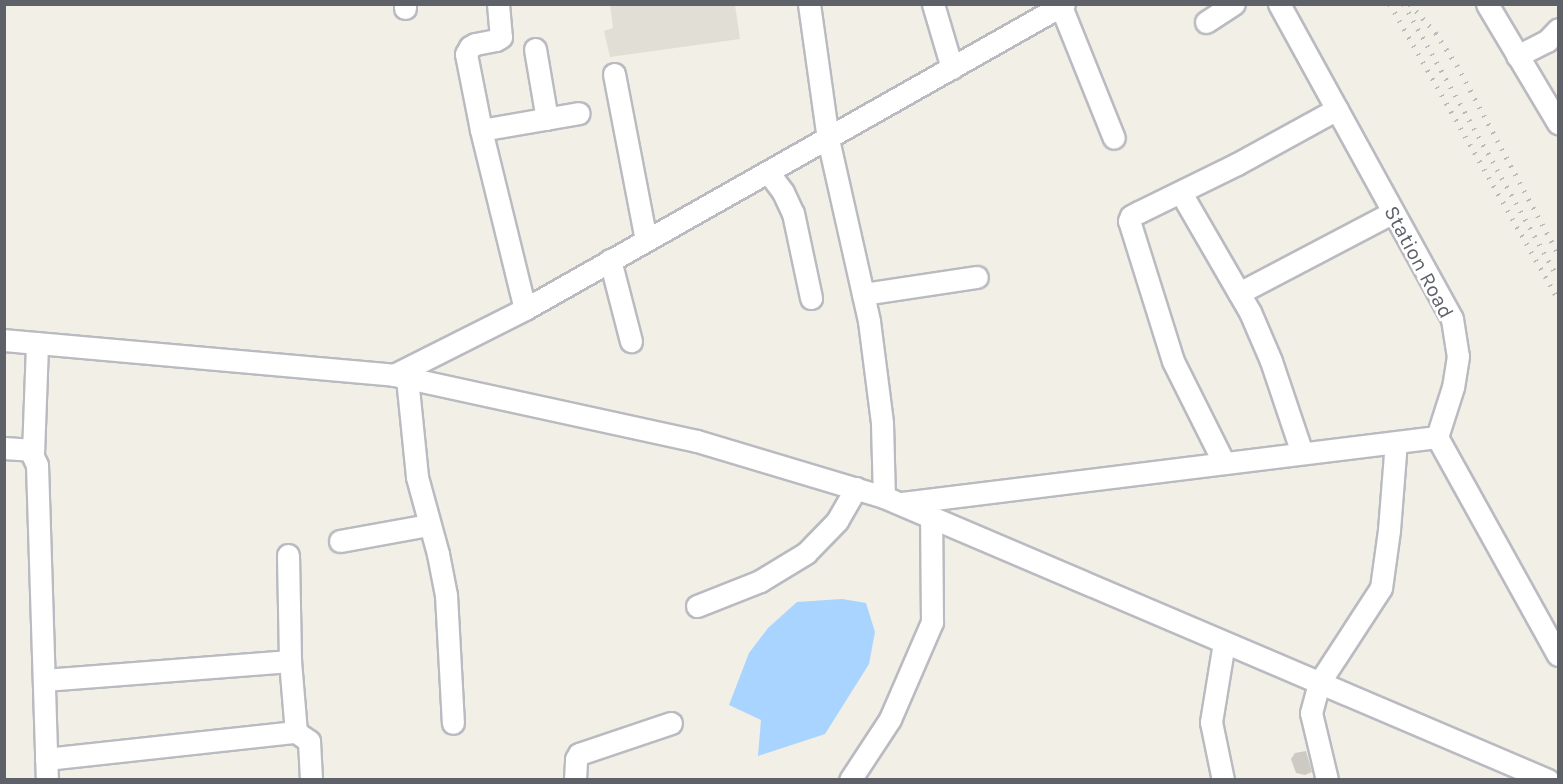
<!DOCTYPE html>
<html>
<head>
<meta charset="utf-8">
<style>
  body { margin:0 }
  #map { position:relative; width:1563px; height:784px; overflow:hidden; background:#f1efe6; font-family:Karla,sans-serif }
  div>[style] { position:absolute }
  .education>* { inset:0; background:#e1dfd5 }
  .water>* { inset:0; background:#a8d4ff }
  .building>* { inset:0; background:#cccac3 }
  .roads { filter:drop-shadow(2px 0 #b9bbc1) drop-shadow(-2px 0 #b9bbc1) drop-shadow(0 2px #b9bbc1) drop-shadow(0 -2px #b9bbc1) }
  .minor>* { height:21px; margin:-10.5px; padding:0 10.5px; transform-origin:10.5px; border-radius:10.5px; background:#fff }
  .rail>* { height:4.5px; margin-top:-2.25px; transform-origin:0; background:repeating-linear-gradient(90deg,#b7b8b9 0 1.5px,transparent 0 9.5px) }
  span { translate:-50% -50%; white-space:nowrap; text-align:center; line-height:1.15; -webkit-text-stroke:5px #fff; paint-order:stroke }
  .street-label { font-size:21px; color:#5e6168 }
  .frame { position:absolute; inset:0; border:6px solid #5e6168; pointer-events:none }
</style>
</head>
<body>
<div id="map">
  <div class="education">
    <i style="clip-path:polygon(610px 5px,735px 5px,740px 39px,610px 57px,604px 31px,613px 28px)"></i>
  </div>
  <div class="water">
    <i style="clip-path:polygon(842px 599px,866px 603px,875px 632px,869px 664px,825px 734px,758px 756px,761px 720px,729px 705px,749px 653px,768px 628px,797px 602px)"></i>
  </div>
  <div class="building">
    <i style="clip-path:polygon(1306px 751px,1312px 772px,1305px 775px,1296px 773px,1291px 759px,1295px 753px)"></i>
  </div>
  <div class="roads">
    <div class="minor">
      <i style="left:405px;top:4px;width:4px;rotate:90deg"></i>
      <i style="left:498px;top:4px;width:33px;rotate:85deg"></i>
      <i style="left:501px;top:37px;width:6px;rotate:149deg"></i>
      <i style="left:496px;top:40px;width:21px;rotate:169deg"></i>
      <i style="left:475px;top:44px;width:6px;rotate:149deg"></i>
      <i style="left:470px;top:47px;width:8px;rotate:120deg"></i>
      <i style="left:466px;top:54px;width:77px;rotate:78.8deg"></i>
      <i style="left:481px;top:130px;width:99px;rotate:-9.8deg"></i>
      <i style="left:809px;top:4px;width:136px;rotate:82deg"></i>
      <i style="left:828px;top:139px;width:187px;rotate:77.3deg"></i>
      <i style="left:869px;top:321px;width:103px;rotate:82.7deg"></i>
      <i style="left:882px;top:423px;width:74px;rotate:88.5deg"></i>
      <i style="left:933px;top:4px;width:67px;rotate:73.5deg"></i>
      <i style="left:1060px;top:4px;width:144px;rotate:68.1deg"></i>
      <i style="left:1279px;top:4px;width:359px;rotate:61.2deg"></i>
      <i style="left:1452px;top:319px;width:37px;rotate:81deg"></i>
      <i style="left:1458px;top:356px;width:31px;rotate:99deg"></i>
      <i style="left:1453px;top:387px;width:52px;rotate:107.7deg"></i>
      <i style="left:1437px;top:437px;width:249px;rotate:61deg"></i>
      <i style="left:1487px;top:4px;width:139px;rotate:59.2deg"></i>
      <i style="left:1206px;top:22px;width:33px;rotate:-33deg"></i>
      <i style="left:535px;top:49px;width:71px;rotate:80.3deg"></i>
      <i style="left:1517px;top:56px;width:34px;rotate:-27deg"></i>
      <i style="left:1547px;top:41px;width:16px;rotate:-47deg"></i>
      <i style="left:614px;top:74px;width:169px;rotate:79.1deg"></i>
      <i style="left:481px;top:130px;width:184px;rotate:76.2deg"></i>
      <i style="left:768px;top:172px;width:25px;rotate:53deg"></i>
      <i style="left:783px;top:192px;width:23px;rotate:65deg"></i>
      <i style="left:793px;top:213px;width:87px;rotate:78deg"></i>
      <i style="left:1181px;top:193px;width:138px;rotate:59.9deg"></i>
      <i style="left:1250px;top:312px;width:53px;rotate:66.8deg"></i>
      <i style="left:1271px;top:361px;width:97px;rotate:71.4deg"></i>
      <i style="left:610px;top:260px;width:84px;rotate:75.5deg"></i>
      <i style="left:1239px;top:293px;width:174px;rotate:-27.7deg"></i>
      <i style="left:863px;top:294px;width:115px;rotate:-8.5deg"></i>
      <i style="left:4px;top:340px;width:392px;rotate:5.1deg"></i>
      <i style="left:394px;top:375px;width:310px;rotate:12.3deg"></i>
      <i style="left:697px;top:441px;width:195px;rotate:16.7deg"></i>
      <i style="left:884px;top:497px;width:722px;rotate:23.08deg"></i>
      <i style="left:394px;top:375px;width:147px;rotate:-26.7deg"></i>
      <i style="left:525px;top:309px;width:619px;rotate:-29.5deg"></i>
      <i style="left:407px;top:378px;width:100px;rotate:84.2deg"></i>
      <i style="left:417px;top:477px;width:80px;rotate:74.7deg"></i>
      <i style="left:438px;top:554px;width:42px;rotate:79deg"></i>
      <i style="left:446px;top:595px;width:128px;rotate:86.9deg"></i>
      <i style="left:4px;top:448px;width:26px;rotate:4deg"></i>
      <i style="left:30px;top:450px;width:17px;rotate:65deg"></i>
      <i style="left:37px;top:465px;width:315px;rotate:88.2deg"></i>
      <i style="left:33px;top:454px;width:111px;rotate:-87.9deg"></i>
      <i style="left:1224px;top:463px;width:114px;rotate:-116.6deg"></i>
      <i style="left:1173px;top:361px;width:147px;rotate:-107.4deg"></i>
      <i style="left:1129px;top:221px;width:5px;rotate:-68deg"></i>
      <i style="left:1131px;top:216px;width:9px;rotate:-27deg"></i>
      <i style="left:1139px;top:212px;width:109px;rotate:-26.1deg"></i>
      <i style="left:1237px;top:164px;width:114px;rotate:-28.8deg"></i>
      <i style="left:902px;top:503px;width:539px;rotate:-7.03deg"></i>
      <i style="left:340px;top:541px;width:89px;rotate:-10.3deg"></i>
      <i style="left:288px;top:555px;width:106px;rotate:88.9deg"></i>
      <i style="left:290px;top:661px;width:71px;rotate:85.2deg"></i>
      <i style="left:296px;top:732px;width:16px;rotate:35deg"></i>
      <i style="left:309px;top:741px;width:39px;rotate:87deg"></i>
      <i style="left:697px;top:606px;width:68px;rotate:-21.6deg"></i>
      <i style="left:760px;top:581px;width:54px;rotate:-31.3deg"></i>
      <i style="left:806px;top:553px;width:45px;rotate:-45.9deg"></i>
      <i style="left:837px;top:521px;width:38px;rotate:-60deg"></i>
      <i style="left:44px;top:680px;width:247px;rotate:-4.4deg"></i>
      <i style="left:46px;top:759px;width:251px;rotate:-6.2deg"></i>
      <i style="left:575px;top:780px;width:21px;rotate:-87deg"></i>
      <i style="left:576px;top:759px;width:6px;rotate:-59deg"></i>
      <i style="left:579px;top:754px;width:97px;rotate:-18.6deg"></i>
      <i style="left:850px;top:780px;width:73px;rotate:-56.7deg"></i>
      <i style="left:890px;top:719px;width:106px;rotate:-66.6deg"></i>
      <i style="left:932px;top:622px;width:105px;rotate:-90.5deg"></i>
      <i style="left:1223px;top:780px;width:59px;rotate:-101.7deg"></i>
      <i style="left:1211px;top:722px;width:80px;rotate:-80.7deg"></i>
      <i style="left:1327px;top:780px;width:69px;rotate:-103.4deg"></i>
      <i style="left:1311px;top:713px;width:31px;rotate:-75deg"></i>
      <i style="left:1319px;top:683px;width:113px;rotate:-56.9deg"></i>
      <i style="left:1381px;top:588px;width:59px;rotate:-82.1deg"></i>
      <i style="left:1389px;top:530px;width:88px;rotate:-85.5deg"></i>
    </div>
  </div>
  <div class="rail">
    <i style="left:1390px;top:4px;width:339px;rotate:60.3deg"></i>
    <i style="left:1404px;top:4px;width:313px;rotate:60.6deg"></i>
    <i style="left:1410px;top:4px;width:39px;rotate:48deg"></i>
    <i style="left:1436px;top:33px;width:38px;rotate:57deg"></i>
    <i style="left:1457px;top:65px;width:213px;rotate:61.8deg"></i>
  </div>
  <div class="street-label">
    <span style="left:1419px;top:262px;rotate:62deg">Station Road</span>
  </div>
  <div class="frame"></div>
</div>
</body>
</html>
